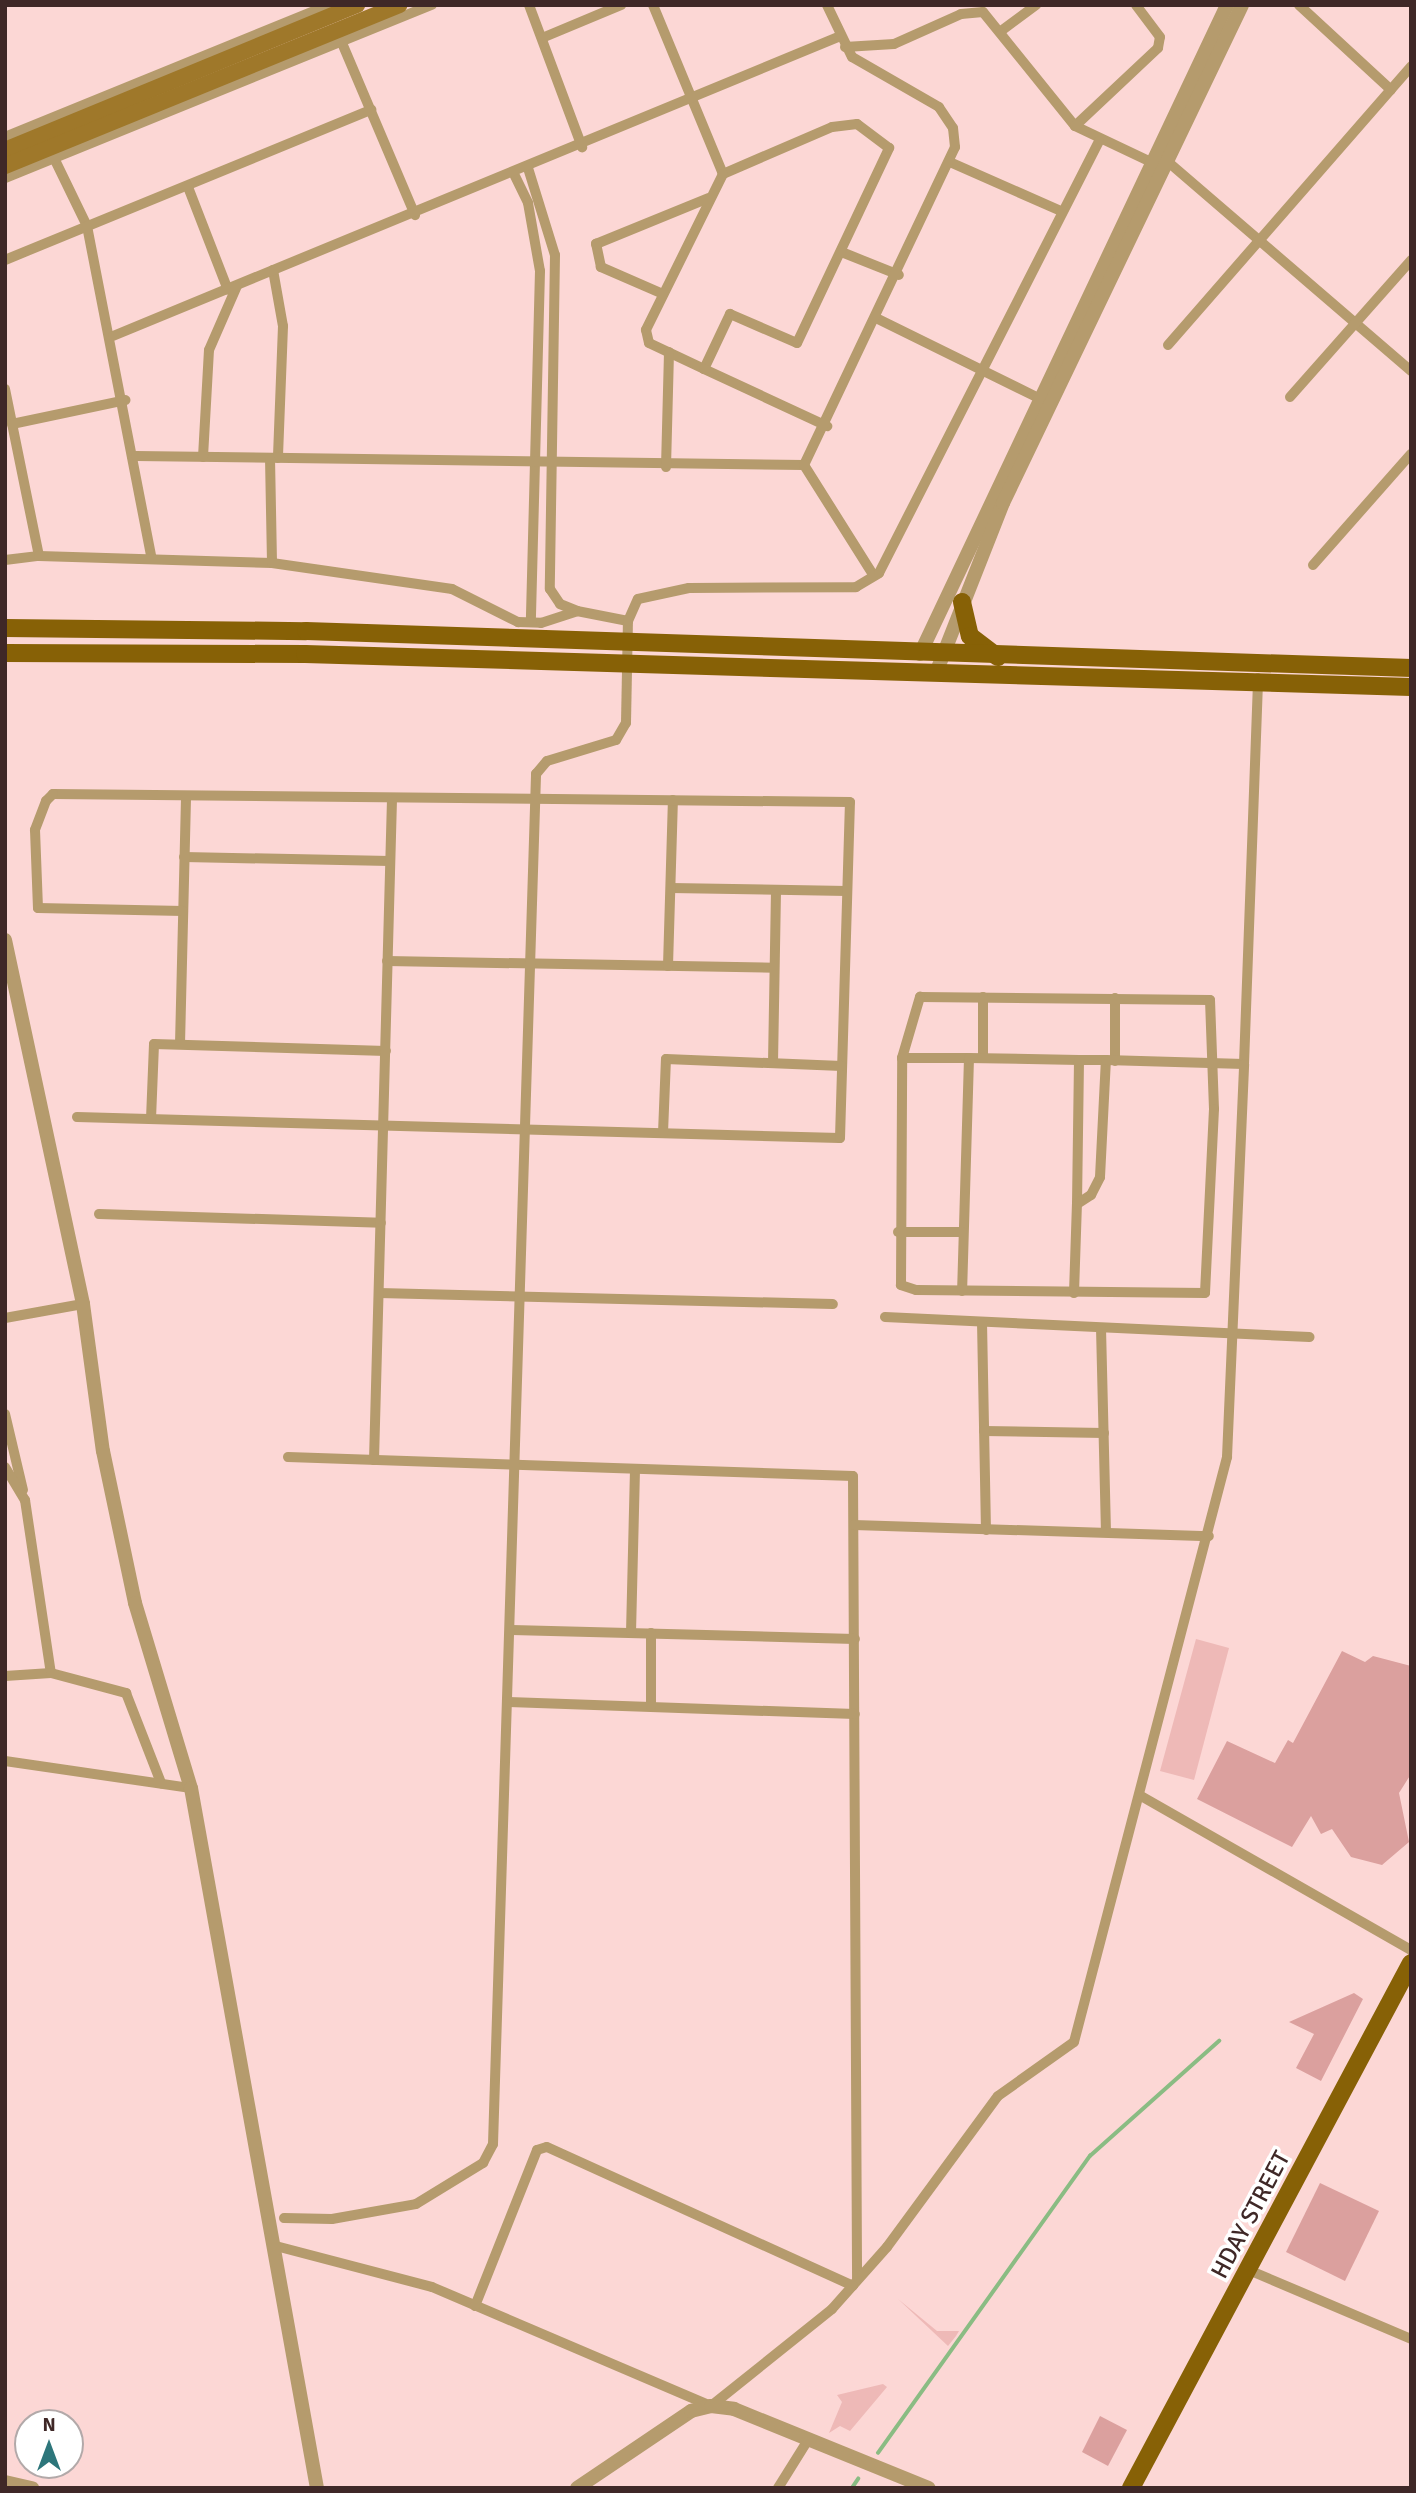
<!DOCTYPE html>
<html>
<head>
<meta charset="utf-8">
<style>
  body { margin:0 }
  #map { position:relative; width:1416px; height:2493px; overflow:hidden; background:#fcd7d5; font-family:Signika,sans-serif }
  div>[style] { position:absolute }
  .green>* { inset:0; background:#eeb9b7 }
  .stream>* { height:3.5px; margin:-1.75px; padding:0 1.75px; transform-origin:1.75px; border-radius:1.75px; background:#8abc83 }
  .building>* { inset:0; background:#dba09e }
  .minor>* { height:10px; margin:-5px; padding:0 5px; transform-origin:5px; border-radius:5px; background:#b59b6d }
  .tertiary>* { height:14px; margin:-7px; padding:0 7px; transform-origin:7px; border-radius:7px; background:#b59b6d }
  .secondary>* { height:16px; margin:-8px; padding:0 8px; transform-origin:8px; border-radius:8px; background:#9f782a }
  .primary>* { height:18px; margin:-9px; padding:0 9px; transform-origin:9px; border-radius:9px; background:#876106 }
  span { translate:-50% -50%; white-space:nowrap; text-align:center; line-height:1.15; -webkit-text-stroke:7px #fff; paint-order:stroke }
  .street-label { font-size:24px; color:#3f2827 }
  .frame { position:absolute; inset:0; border:7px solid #3f2827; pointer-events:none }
  .north { position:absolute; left:14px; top:2409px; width:70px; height:70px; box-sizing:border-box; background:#fff; border:2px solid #b2a9a9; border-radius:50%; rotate:0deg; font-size:19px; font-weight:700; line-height:28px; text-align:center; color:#3f2827 }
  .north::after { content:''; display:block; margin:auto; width:24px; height:32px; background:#2d767b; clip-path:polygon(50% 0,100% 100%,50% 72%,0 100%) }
</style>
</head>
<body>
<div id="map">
  <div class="green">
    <i style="clip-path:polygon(1196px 1639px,1229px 1648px,1194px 1780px,1160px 1771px)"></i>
    <i style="clip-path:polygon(898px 2299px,937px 2331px,959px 2331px,956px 2336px,948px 2346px)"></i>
    <i style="clip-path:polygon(883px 2384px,887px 2387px,850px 2431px,840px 2426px,829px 2433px,842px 2402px,837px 2395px)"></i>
  </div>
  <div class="stream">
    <i style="left:878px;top:2453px;width:365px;rotate:-54.5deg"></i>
    <i style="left:1090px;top:2156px;width:173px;rotate:-41.7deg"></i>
    <i style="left:852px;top:2488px;width:11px;rotate:-56deg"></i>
  </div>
  <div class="building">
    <i style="clip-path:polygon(1342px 1651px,1365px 1662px,1373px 1656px,1411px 1666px,1411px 1774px,1399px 1793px,1409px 1842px,1382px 1865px,1351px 1857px,1332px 1829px,1321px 1834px,1311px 1816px,1292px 1847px,1197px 1799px,1227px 1741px,1275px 1763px,1288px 1740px,1293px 1743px)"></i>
    <i style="clip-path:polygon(1354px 1993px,1363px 1999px,1321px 2081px,1296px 2068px,1314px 2034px,1289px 2022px)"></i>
    <i style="clip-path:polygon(1320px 2183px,1379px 2211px,1345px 2281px,1286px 2252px)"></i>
    <i style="clip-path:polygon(1100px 2416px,1127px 2430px,1108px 2466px,1082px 2452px)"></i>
  </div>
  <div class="minor">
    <i style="left:529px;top:5px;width:152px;rotate:69.5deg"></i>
    <i style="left:653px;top:5px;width:183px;rotate:67.5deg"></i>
    <i style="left:1299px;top:5px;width:125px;rotate:42.7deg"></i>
    <i style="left:1001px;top:31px;width:44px;rotate:-36.6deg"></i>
    <i style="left:542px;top:38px;width:86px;rotate:-22.7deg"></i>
    <i style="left:342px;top:43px;width:187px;rotate:67deg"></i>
    <i style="left:845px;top:47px;width:49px;rotate:-3.5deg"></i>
    <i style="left:894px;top:44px;width:73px;rotate:-24.1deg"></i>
    <i style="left:961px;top:14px;width:22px;rotate:-5deg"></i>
    <i style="left:983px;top:12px;width:146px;rotate:51.1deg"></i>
    <i style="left:1075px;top:126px;width:84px;rotate:25.3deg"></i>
    <i style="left:1075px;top:126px;width:114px;rotate:-43.2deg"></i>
    <i style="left:1158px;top:48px;width:11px;rotate:-80deg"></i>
    <i style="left:1160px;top:37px;width:40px;rotate:-127deg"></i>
    <i style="left:5px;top:137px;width:350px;rotate:-22.2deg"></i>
    <i style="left:54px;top:158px;width:76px;rotate:64.1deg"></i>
    <i style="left:87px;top:226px;width:339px;rotate:79deg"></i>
    <i style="left:1167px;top:161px;width:322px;rotate:40.7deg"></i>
    <i style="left:952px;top:163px;width:119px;rotate:23.8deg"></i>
    <i style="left:528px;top:168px;width:91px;rotate:72.8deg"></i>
    <i style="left:555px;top:255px;width:334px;rotate:90.9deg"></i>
    <i style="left:550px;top:589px;width:18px;rotate:56deg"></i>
    <i style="left:560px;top:604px;width:18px;rotate:22deg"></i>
    <i style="left:514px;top:174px;width:32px;rotate:64deg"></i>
    <i style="left:528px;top:203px;width:69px;rotate:80deg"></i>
    <i style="left:540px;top:271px;width:351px;rotate:91.5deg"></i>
    <i style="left:5px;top:178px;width:461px;rotate:-22.1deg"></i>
    <i style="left:188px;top:187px;width:110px;rotate:68.8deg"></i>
    <i style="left:844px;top:253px;width:59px;rotate:21.8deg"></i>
    <i style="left:5px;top:260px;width:396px;rotate:-22.3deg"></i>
    <i style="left:273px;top:270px;width:57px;rotate:79.9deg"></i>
    <i style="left:283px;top:326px;width:132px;rotate:92.2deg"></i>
    <i style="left:663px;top:294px;width:68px;rotate:-156.5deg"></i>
    <i style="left:601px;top:267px;width:24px;rotate:-102deg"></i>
    <i style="left:596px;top:244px;width:122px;rotate:-22.2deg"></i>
    <i style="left:878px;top:319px;width:186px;rotate:26.2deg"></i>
    <i style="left:113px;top:336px;width:784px;rotate:-22.41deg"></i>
    <i style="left:1168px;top:345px;width:370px;rotate:-48.9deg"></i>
    <i style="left:704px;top:369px;width:61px;rotate:-64.7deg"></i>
    <i style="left:730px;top:314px;width:73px;rotate:23.4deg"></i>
    <i style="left:797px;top:343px;width:216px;rotate:-64.7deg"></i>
    <i style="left:889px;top:148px;width:40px;rotate:-143deg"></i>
    <i style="left:857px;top:124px;width:25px;rotate:173deg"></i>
    <i style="left:832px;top:127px;width:119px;rotate:156.7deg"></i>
    <i style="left:723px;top:174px;width:174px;rotate:116.3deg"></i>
    <i style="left:646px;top:330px;width:13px;rotate:77deg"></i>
    <i style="left:649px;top:343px;width:61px;rotate:25.3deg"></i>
    <i style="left:704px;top:369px;width:136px;rotate:24.9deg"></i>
    <i style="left:5px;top:389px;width:170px;rotate:78.5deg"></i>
    <i style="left:1290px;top:397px;width:183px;rotate:-48.5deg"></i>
    <i style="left:12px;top:424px;width:116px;rotate:-11.9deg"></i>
    <i style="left:136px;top:456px;width:668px;rotate:0.77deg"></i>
    <i style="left:804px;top:465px;width:352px;rotate:-64.6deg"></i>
    <i style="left:955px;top:147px;width:19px;rotate:-96deg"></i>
    <i style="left:953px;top:128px;width:25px;rotate:-124deg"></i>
    <i style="left:939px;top:107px;width:100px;rotate:-150.1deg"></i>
    <i style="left:852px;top:57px;width:58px;rotate:-115.7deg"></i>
    <i style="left:203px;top:457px;width:107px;rotate:-86.8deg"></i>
    <i style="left:209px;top:350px;width:70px;rotate:-66.4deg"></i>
    <i style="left:270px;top:458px;width:105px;rotate:88.9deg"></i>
    <i style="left:804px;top:465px;width:131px;rotate:57.8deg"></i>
    <i style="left:666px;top:467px;width:115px;rotate:-88.5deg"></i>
    <i style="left:5px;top:560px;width:34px;rotate:-7deg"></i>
    <i style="left:39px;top:556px;width:233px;rotate:1.7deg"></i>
    <i style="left:272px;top:563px;width:182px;rotate:8.2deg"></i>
    <i style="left:452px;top:589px;width:74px;rotate:26.6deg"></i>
    <i style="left:518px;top:622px;width:23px;rotate:2deg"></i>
    <i style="left:541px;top:623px;width:38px;rotate:-18deg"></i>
    <i style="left:577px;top:611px;width:52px;rotate:11.1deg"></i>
    <i style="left:1313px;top:565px;width:148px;rotate:-48.6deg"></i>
    <i style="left:184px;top:857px;width:206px;rotate:1.1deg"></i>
    <i style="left:671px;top:888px;width:176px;rotate:1deg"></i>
    <i style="left:387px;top:961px;width:387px;rotate:1deg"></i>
    <i style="left:668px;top:966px;width:166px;rotate:-88.3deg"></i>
    <i style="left:920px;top:997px;width:290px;rotate:0.6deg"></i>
    <i style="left:1210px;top:1000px;width:109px;rotate:87.9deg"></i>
    <i style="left:1214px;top:1109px;width:184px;rotate:92.8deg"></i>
    <i style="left:1205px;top:1293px;width:289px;rotate:-179.4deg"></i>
    <i style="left:916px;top:1290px;width:16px;rotate:-162deg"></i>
    <i style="left:901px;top:1285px;width:227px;rotate:-89.7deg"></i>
    <i style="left:902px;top:1058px;width:64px;rotate:-73.6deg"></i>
    <i style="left:983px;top:997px;width:61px;rotate:90deg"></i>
    <i style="left:180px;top:1044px;width:247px;rotate:-88.6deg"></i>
    <i style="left:902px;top:1058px;width:67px"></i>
    <i style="left:969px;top:1058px;width:233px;rotate:91.7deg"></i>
    <i style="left:969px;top:1058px;width:110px;rotate:1deg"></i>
    <i style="left:1115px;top:1061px;width:63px;rotate:-90deg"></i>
    <i style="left:773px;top:1063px;width:173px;rotate:-89deg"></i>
    <i style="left:77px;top:1117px;width:763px;rotate:1.58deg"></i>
    <i style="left:840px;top:1138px;width:336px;rotate:-88.3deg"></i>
    <i style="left:850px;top:802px;width:797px;rotate:-179.42deg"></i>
    <i style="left:53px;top:794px;width:10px;rotate:135deg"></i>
    <i style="left:46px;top:801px;width:31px;rotate:111deg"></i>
    <i style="left:35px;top:830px;width:78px;rotate:87.8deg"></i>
    <i style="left:38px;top:908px;width:145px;rotate:1.2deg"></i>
    <i style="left:151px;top:1119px;width:75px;rotate:-87.7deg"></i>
    <i style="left:154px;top:1044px;width:232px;rotate:1.7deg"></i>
    <i style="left:663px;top:1133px;width:74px;rotate:-87.7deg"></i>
    <i style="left:666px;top:1059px;width:176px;rotate:2.3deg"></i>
    <i style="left:1077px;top:1204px;width:144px;rotate:-89.2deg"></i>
    <i style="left:1079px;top:1060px;width:27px"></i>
    <i style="left:99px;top:1214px;width:282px;rotate:1.8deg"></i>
    <i style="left:898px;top:1232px;width:64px"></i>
    <i style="left:379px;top:1293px;width:454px;rotate:1.4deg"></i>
    <i style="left:1074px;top:1293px;width:89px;rotate:-88.1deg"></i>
    <i style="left:1077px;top:1204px;width:17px;rotate:-33deg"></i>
    <i style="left:1091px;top:1195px;width:20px;rotate:-63deg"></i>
    <i style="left:1100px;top:1177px;width:117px;rotate:-87.1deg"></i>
    <i style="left:1106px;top:1060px;width:138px;rotate:1.7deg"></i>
    <i style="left:1244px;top:1064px;width:386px;rotate:-87.9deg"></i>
    <i style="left:885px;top:1317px;width:425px;rotate:2.7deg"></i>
    <i style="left:5px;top:1318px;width:79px;rotate:-10.2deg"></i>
    <i style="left:982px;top:1322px;width:208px;rotate:88.9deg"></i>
    <i style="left:1101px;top:1328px;width:204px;rotate:88.6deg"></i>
    <i style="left:5px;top:1414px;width:78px;rotate:76.7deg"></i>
    <i style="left:984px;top:1431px;width:120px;rotate:1deg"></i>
    <i style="left:288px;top:1457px;width:565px;rotate:1.93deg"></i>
    <i style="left:853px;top:1476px;width:803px;rotate:89.71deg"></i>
    <i style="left:374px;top:1460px;width:661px;rotate:-88.44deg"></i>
    <i style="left:5px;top:1467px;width:39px;rotate:59deg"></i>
    <i style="left:25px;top:1500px;width:175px;rotate:81.5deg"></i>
    <i style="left:854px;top:1525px;width:355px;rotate:1.8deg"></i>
    <i style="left:512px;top:1630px;width:343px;rotate:1.5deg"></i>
    <i style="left:631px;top:1633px;width:164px;rotate:-88.6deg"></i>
    <i style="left:5px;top:1676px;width:46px;rotate:-3.7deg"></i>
    <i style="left:51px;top:1673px;width:78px;rotate:14.9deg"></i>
    <i style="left:126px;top:1693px;width:97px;rotate:68.7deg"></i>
    <i style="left:509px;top:1702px;width:346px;rotate:2deg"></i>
    <i style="left:651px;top:1706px;width:73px;rotate:-90deg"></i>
    <i style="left:5px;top:1761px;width:188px;rotate:8.3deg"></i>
    <i style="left:1141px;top:1796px;width:311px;rotate:29.7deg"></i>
    <i style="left:284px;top:2218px;width:48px;rotate:1.2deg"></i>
    <i style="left:332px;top:2219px;width:85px;rotate:-10.1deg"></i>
    <i style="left:416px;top:2204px;width:79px;rotate:-31.5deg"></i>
    <i style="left:483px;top:2163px;width:21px;rotate:-62deg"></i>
    <i style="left:493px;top:2144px;width:1371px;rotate:-88.2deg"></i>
    <i style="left:536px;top:774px;width:17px;rotate:-50deg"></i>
    <i style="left:547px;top:761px;width:72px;rotate:-16.9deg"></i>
    <i style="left:616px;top:740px;width:20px;rotate:-60deg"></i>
    <i style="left:626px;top:723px;width:102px;rotate:-88.9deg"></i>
    <i style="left:628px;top:621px;width:24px;rotate:-66deg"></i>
    <i style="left:638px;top:599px;width:52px;rotate:-12.2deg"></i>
    <i style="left:689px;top:588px;width:167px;rotate:-0.3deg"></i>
    <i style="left:856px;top:587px;width:27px;rotate:-31deg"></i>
    <i style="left:879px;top:573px;width:484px;rotate:-63deg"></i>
    <i style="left:272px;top:2245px;width:165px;rotate:14.7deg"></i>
    <i style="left:432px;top:2287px;width:303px;rotate:23.1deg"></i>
    <i style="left:711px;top:2406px;width:155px;rotate:-38.7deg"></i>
    <i style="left:832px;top:2309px;width:83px;rotate:-48.4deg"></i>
    <i style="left:887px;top:2247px;width:187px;rotate:-53.7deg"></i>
    <i style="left:998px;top:2096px;width:93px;rotate:-35.4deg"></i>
    <i style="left:1074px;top:2042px;width:605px;rotate:-75.34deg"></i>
    <i style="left:1227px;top:1457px;width:393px;rotate:-87.5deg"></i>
    <i style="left:1251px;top:2271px;width:174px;rotate:23deg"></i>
    <i style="left:475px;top:2306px;width:168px;rotate:-68.3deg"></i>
    <i style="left:537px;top:2150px;width:10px;rotate:-17deg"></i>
    <i style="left:547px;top:2147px;width:336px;rotate:24.4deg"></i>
    <i style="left:778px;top:2488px;width:57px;rotate:-58deg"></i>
  </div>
  <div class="tertiary">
    <i style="left:920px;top:654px;width:718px;rotate:-64.68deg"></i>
    <i style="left:936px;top:673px;width:183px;rotate:-68.5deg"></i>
    <i style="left:1003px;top:503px;width:552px;rotate:-64.36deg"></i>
    <i style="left:5px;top:940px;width:372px;rotate:77.9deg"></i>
    <i style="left:83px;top:1304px;width:148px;rotate:82.3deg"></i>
    <i style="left:103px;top:1451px;width:155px;rotate:78.1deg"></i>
    <i style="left:135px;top:1603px;width:193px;rotate:73.2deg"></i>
    <i style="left:191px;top:1788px;width:711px;rotate:79.8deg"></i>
    <i style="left:5px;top:2482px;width:28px;rotate:13deg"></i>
    <i style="left:577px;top:2488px;width:138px;rotate:-34deg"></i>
    <i style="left:691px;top:2411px;width:21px;rotate:-14deg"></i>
    <i style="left:711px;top:2406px;width:23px;rotate:7deg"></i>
    <i style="left:734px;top:2409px;width:210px;rotate:22.1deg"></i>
  </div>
  <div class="secondary">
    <i style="left:5px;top:150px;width:381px;rotate:-22.4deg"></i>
    <i style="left:5px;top:166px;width:426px;rotate:-22.2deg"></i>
  </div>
  <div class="primary">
    <i style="left:962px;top:602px;width:35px;rotate:77deg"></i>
    <i style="left:970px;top:636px;width:35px;rotate:37deg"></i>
    <i style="left:5px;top:628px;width:301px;rotate:0.6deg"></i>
    <i style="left:306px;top:631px;width:1106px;rotate:1.92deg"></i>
    <i style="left:5px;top:653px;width:300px;rotate:0.2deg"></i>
    <i style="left:305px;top:654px;width:1106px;rotate:1.71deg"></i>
    <i style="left:1131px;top:2488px;width:595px;rotate:-61.93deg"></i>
  </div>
  <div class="street-label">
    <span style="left:1251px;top:2215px;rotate:-62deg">HDAY STREET</span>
  </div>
  <div class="frame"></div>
  <div class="north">N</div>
</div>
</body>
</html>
